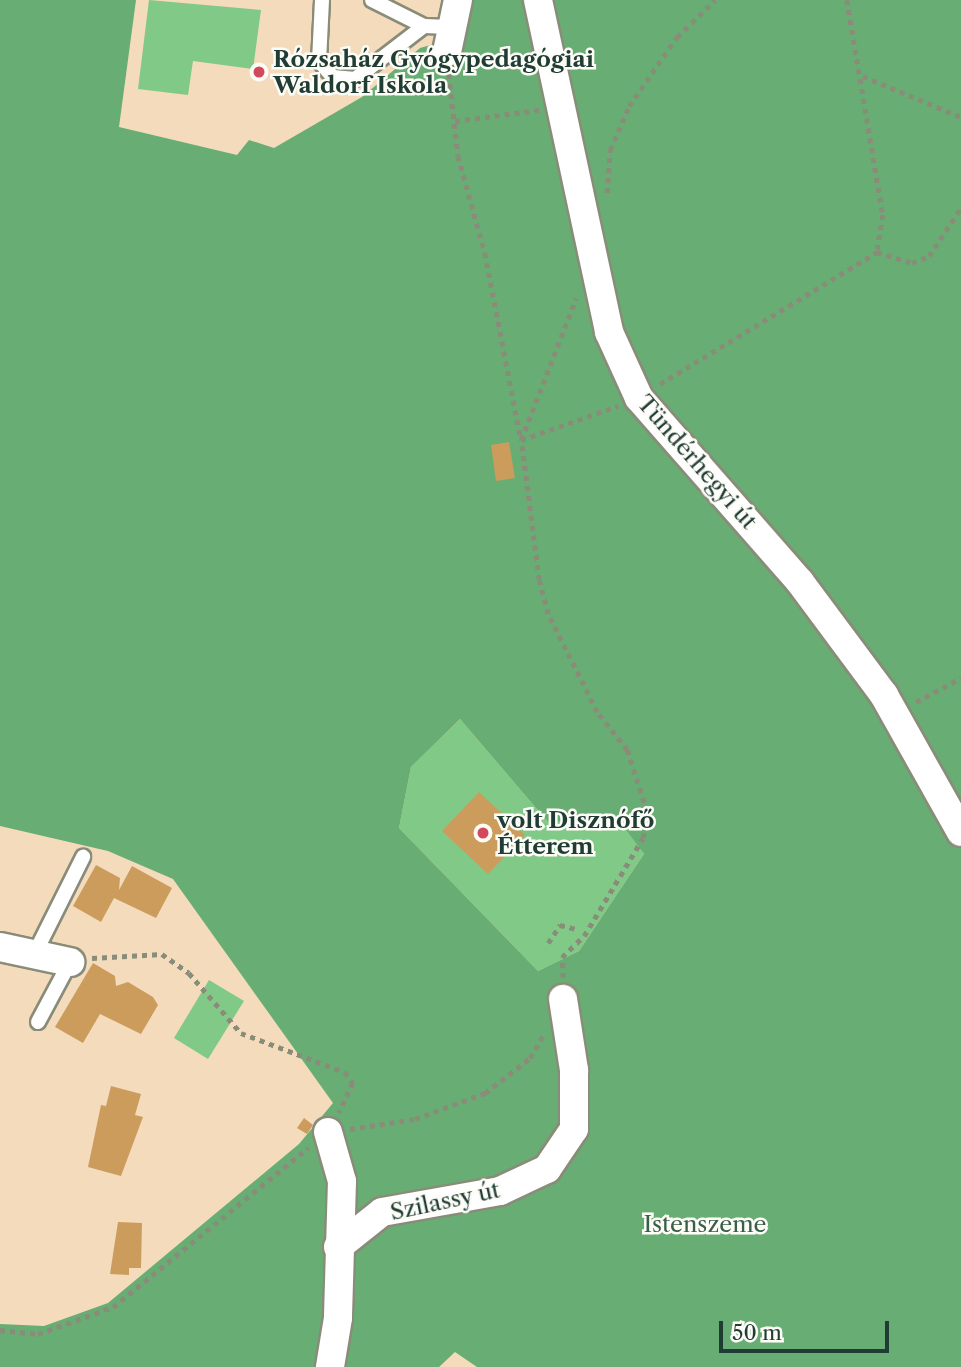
<!DOCTYPE html>
<html>
<head>
<meta charset="utf-8">
<style>
  body { margin:0 }
  #map { position:relative; width:961px; height:1367px; overflow:hidden; background:#f3dbbc; font-family:"Libre Caslon Text",serif }
  div>[style] { position:absolute }
  .green>* { inset:0; background:#80c986 }
  .forest>* { inset:0; background:#68ad73 }
  .building>* { inset:0; background:#cc9c5d }
  .path>* { height:4.5px; margin-top:-2.25px; transform-origin:0; background:repeating-linear-gradient(90deg,#898c78 0 5px,transparent 0 10px) }
  .roads { filter:drop-shadow(2px 0 #898c78) drop-shadow(-2px 0 #898c78) drop-shadow(0 2px #898c78) drop-shadow(0 -2px #898c78) }
  .lane>* { height:14px; margin:-7px; padding:0 7px; transform-origin:7px; border-radius:7px; background:#fff }
  .street>* { height:28px; margin:-14px; padding:0 14px; transform-origin:14px; border-radius:14px; background:#fff }
  .dots>* { width:19px; height:19px; translate:-50% -50%; box-sizing:border-box; border:4px solid #fdfcf7; border-radius:50% }
  span { translate:-50% -50%; white-space:nowrap; text-align:center; line-height:1.15; -webkit-text-stroke:5px #fdfcf7; paint-order:stroke }
  .poi-label { font-size:23px; color:#1f3d34; font-weight:700 }
  .left { translate:0 -50%; text-align:left }
  .street-label { font-size:23px; color:#1f3d34 }
  .park-label { font-size:23px; color:#376048 }
  .scale { position:absolute; left:719px; top:1321px; width:170px; height:32px; box-sizing:border-box; border:4px solid #1f3d34; border-top:0; padding-left:9px; font-size:21px; line-height:24px; white-space:nowrap; color:#1f3d34; -webkit-text-stroke:5px #fdfcf7; paint-order:stroke }
</style>
</head>
<body>
<div id="map">
  <div class="green">
    <i style="clip-path:polygon(149px 0,261px 10px,253px 69px,193px 61px,188px 95px,138px 89px)"></i>
    <i style="clip-path:polygon(460px 719px,548px 822px,619px 819px,644px 854px,579px 951px,538px 971px,399px 828px,411px 767px)"></i>
    <i style="clip-path:polygon(209px 980px,244px 1001px,208px 1059px,174px 1038px)"></i>
  </div>
  <div class="forest">
    <i style="clip-path:polygon(evenodd,0 0,136px 0,119px 127px,237px 155px,249px 140px,274px 148px,362px 97px,420px 48px,438px 43px,445px 0,961px 0,961px 1367px,477px 1367px,455px 1352px,439px 1367px,0 1367px,0 1324px,44px 1326px,108px 1303px,299px 1144px,333px 1103px,173px 879px,108px 851px,0 826px,0 0,460px 719px,548px 822px,618px 819px,644px 854px,579px 951px,538px 971px,399px 828px,411px 767px,460px 719px)"></i>
  </div>
  <div class="building">
    <i style="clip-path:polygon(509px 442px,515px 478px,496px 481px,491px 445px)"></i>
    <i style="clip-path:polygon(479px 792px,525px 835px,488px 874px,442px 831px)"></i>
    <i style="clip-path:polygon(96px 865px,120px 878px,119px 890px,132px 866px,172px 888px,156px 918px,114px 898px,101px 922px,73px 906px)"></i>
    <i style="clip-path:polygon(93px 963px,115px 976px,116px 986px,128px 982px,153px 997px,158px 1005px,141px 1034px,100px 1014px,83px 1043px,55px 1027px)"></i>
    <i style="clip-path:polygon(111px 1086px,141px 1094px,135px 1115px,143px 1117px,121px 1176px,88px 1167px,101px 1105px,106px 1106px)"></i>
    <i style="clip-path:polygon(304px 1118px,313px 1125px,307px 1134px,297px 1128px)"></i>
    <i style="clip-path:polygon(118px 1222px,142px 1223px,141px 1268px,129px 1268px,129px 1275px,110px 1274px)"></i>
  </div>
  <div class="path">
    <i style="left:847px;top:0;width:218px;rotate:80.5deg"></i>
    <i style="left:883px;top:215px;width:37px;rotate:99deg"></i>
    <i style="left:877px;top:252px;width:37px;rotate:17deg"></i>
    <i style="left:912px;top:263px;width:18px;rotate:-22deg"></i>
    <i style="left:929px;top:256px;width:58px;rotate:-56.3deg"></i>
    <i style="left:449px;top:74px;width:82px;rotate:83.7deg"></i>
    <i style="left:458px;top:156px;width:101px;rotate:74.4deg"></i>
    <i style="left:485px;top:253px;width:190px;rotate:79.1deg"></i>
    <i style="left:521px;top:440px;width:103px;rotate:-19.3deg"></i>
    <i style="left:863px;top:76px;width:106px;rotate:22.7deg"></i>
    <i style="left:455px;top:121px;width:85px;rotate:-7.5deg"></i>
    <i style="left:607px;top:193px;width:43px;rotate:-86deg"></i>
    <i style="left:610px;top:150px;width:48px;rotate:-66.6deg"></i>
    <i style="left:629px;top:106px;width:84px;rotate:-55.2deg"></i>
    <i style="left:677px;top:37px;width:53px;rotate:-44.2deg"></i>
    <i style="left:660px;top:384px;width:254px;rotate:-31.3deg"></i>
    <i style="left:916px;top:702px;width:51px;rotate:-28.1deg"></i>
    <i style="left:548px;top:943px;width:22px;rotate:-56deg"></i>
    <i style="left:560px;top:925px;width:16px;rotate:14deg"></i>
    <i style="left:92px;top:958px;width:70px;rotate:-3.3deg"></i>
    <i style="left:162px;top:954px;width:33px;rotate:35deg"></i>
    <i style="left:189px;top:973px;width:79px;rotate:49.1deg"></i>
    <i style="left:241px;top:1033px;width:111px;rotate:20.6deg"></i>
    <i style="left:345px;top:1072px;width:14px;rotate:54deg"></i>
    <i style="left:353px;top:1083px;width:33px;rotate:115deg"></i>
    <i style="left:563px;top:978px;width:21px;rotate:-93deg"></i>
    <i style="left:562px;top:957px;width:30px;rotate:-44deg"></i>
    <i style="left:584px;top:936px;width:114px;rotate:-59deg"></i>
    <i style="left:643px;top:838px;width:26px;rotate:-81deg"></i>
    <i style="left:647px;top:812px;width:65px;rotate:-107.9deg"></i>
    <i style="left:627px;top:750px;width:48px;rotate:-128.3deg"></i>
    <i style="left:597px;top:712px;width:110px;rotate:-116.6deg"></i>
    <i style="left:548px;top:614px;width:35px;rotate:-105deg"></i>
    <i style="left:539px;top:580px;width:141px;rotate:-97.3deg"></i>
    <i style="left:521px;top:440px;width:152px;rotate:-68.8deg"></i>
    <i style="left:350px;top:1129px;width:66px;rotate:-8.7deg"></i>
    <i style="left:415px;top:1119px;width:75px;rotate:-20.4deg"></i>
    <i style="left:485px;top:1093px;width:57px;rotate:-37.9deg"></i>
    <i style="left:530px;top:1058px;width:28px;rotate:-60deg"></i>
    <i style="left:0;top:1330px;width:38px;rotate:6deg"></i>
    <i style="left:38px;top:1334px;width:80px;rotate:-19.8deg"></i>
    <i style="left:113px;top:1307px;width:252px;rotate:-39.2deg"></i>
  </div>
  <div class="roads">
    <div class="lane">
      <i style="left:322px;top:0;width:61px;rotate:92.8deg"></i>
      <i style="left:319px;top:61px;width:21px;rotate:49deg"></i>
      <i style="left:333px;top:77px;width:22px;rotate:5deg"></i>
      <i style="left:355px;top:79px;width:87px;rotate:-37.5deg"></i>
      <i style="left:372px;top:0;width:58px;rotate:26.6deg"></i>
      <i style="left:424px;top:26px;width:26px;rotate:2deg"></i>
      <i style="left:34px;top:955px;width:110px;rotate:-63.4deg"></i>
      <i style="left:38px;top:1022px;width:68px;rotate:-61.9deg"></i>
    </div>
    <div class="street">
      <i style="left:538px;top:0;width:340px;rotate:77.9deg"></i>
      <i style="left:609px;top:332px;width:72px;rotate:65.6deg"></i>
      <i style="left:639px;top:398px;width:244px;rotate:48.8deg"></i>
      <i style="left:800px;top:582px;width:141px;rotate:53.4deg"></i>
      <i style="left:884px;top:695px;width:157px;rotate:60.7deg"></i>
      <i style="left:447px;top:52px;width:53px;rotate:-78.1deg"></i>
      <i style="left:0;top:947px;width:72px;rotate:12.1deg"></i>
      <i style="left:328px;top:1132px;width:51px;rotate:74.1deg"></i>
      <i style="left:342px;top:1181px;width:137px;rotate:91.7deg"></i>
      <i style="left:338px;top:1318px;width:50px;rotate:99.3deg"></i>
      <i style="left:338px;top:1247px;width:56px;rotate:-38.5deg"></i>
      <i style="left:382px;top:1212px;width:120px;rotate:-10.1deg"></i>
      <i style="left:500px;top:1191px;width:52px;rotate:-25.1deg"></i>
      <i style="left:547px;top:1169px;width:48px;rotate:-56deg"></i>
      <i style="left:574px;top:1129px;width:59px;rotate:-90deg"></i>
      <i style="left:574px;top:1070px;width:72px;rotate:-98.8deg"></i>
    </div>
  </div>
  <div class="dots">
    <i style="left:259px;top:72px;background:#d1495b"></i>
    <i style="left:483px;top:833px;background:#d1495b"></i>
  </div>
  <div class="poi-label">
    <span class="left" style="left:273px;top:72px">Rózsaház Gyógypedagógiai<br>Waldorf Iskola</span>
    <span class="left" style="left:497px;top:833px">volt Disznófő<br>Étterem</span>
  </div>
  <div class="street-label">
    <span style="left:697px;top:462px;rotate:49deg">Tündérhegyi út</span>
    <span style="left:445px;top:1201px;rotate:-12deg">Szilassy út</span>
  </div>
  <div class="park-label">
    <span style="left:705px;top:1224px">Istenszeme</span>
  </div>
  <div class="scale">50 m</div>
</div>
</body>
</html>
